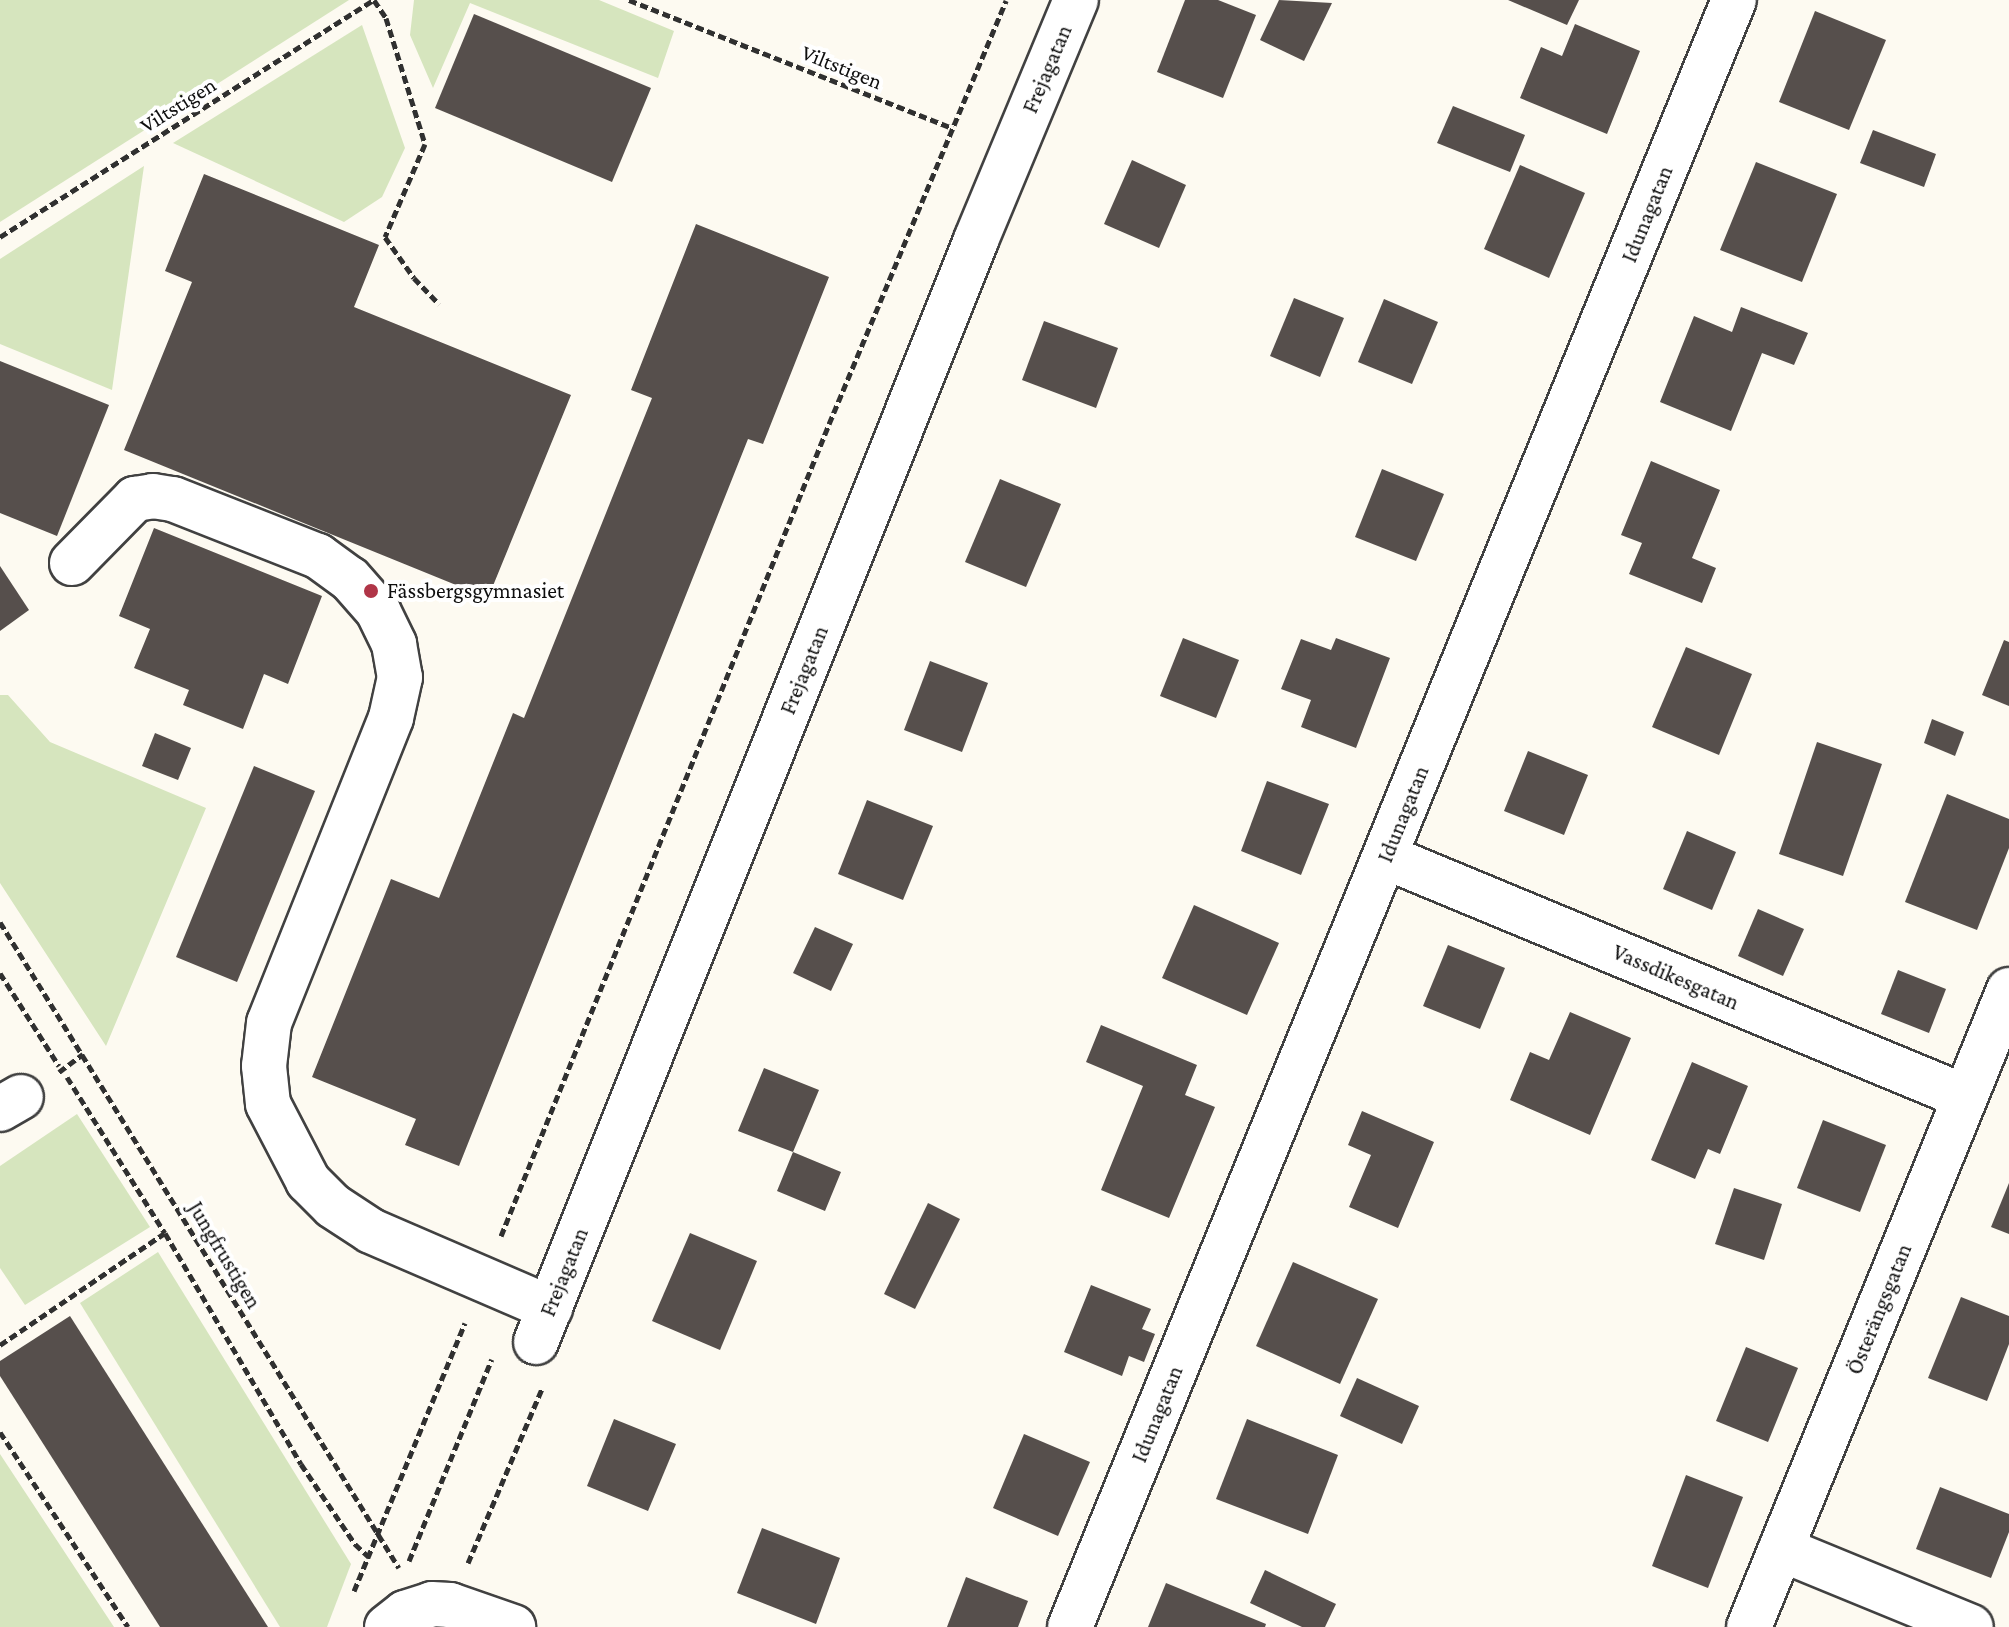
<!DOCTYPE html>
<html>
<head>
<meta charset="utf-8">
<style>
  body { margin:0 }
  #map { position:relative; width:2009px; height:1627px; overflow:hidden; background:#fdfaf1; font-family:"Crimson Pro",serif }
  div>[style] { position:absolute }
  .green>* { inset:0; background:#d6e5be }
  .building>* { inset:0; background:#564f4c }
  .path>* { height:5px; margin-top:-2.5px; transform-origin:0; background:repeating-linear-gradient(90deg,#303030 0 8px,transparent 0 12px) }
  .roads { filter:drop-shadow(2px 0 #414141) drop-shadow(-2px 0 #414141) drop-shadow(0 2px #414141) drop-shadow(0 -2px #414141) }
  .minor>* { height:44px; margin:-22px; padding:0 22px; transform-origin:22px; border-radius:22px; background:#fff }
  .dots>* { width:22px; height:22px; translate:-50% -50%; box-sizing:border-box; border:4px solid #fff; border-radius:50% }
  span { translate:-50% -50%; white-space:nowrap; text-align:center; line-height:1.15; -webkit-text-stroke:8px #fff; paint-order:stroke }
  .street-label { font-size:22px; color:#0e0e0e }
  .poi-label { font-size:22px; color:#0e0e0e }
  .left { translate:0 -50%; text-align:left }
</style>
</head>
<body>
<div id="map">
  <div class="green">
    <i style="clip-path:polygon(0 0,349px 0,0 222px)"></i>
    <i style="clip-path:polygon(414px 0,599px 0,674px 31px,658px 78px,470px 3px,433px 88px,410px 35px)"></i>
    <i style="clip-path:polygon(362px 25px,405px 148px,382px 197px,344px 222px,173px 143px)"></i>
    <i style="clip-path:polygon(144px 166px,112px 390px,0 344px,0 259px)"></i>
    <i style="clip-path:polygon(0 695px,8px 695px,50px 742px,206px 808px,106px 1046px,0 883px)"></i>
    <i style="clip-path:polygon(77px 1114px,150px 1227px,25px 1305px,0 1268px,0 1166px)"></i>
    <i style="clip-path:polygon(158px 1252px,351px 1564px,327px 1627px,280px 1627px,80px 1303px)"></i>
    <i style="clip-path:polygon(0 1454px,114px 1627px,0 1627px)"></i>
  </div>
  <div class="building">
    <i style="clip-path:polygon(1185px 0,1218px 0,1256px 15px,1223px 98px,1157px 72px)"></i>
    <i style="clip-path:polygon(1279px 0,1332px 3px,1304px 61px,1260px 40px)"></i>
    <i style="clip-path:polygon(1508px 0,1579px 0,1567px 25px)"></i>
    <i style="clip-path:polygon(1815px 11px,1886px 40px,1849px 130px,1779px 102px)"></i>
    <i style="clip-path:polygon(474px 14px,651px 88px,612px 182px,435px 108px)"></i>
    <i style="clip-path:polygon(1575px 24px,1640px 51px,1607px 134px,1520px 98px,1541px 47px,1562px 56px)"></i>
    <i style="clip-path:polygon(1453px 106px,1525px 135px,1510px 172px,1437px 143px)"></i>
    <i style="clip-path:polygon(1873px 130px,1936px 154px,1924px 187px,1860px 163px)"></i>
    <i style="clip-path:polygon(1132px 160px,1186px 185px,1159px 248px,1104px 224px)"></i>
    <i style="clip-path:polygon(1756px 162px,1837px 194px,1802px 282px,1720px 250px)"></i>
    <i style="clip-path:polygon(1520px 165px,1585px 193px,1549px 278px,1484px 249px)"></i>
    <i style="clip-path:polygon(204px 174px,379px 245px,354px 307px,571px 395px,488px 598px,124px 450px,192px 282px,165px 271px)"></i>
    <i style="clip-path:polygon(696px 224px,829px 277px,763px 444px,748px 439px,459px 1166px,405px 1145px,416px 1119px,312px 1077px,391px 879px,439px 898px,513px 713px,524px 718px,652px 398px,631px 390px)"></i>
    <i style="clip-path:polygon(1294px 298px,1344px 318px,1320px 377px,1270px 356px)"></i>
    <i style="clip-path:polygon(1384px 299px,1438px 322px,1412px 384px,1358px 362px)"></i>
    <i style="clip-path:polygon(1741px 307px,1808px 333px,1794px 365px,1762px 353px,1731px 431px,1660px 402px,1694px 316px,1732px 332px)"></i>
    <i style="clip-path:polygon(1044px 321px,1118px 348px,1096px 408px,1022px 380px)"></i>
    <i style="clip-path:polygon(0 361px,109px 405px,57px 536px,0 513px)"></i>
    <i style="clip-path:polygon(1651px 461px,1720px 490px,1692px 558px,1716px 568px,1702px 603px,1629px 574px,1642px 543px,1621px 535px)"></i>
    <i style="clip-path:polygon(1382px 469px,1444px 494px,1416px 561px,1355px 537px)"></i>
    <i style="clip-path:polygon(1000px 479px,1061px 504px,1026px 587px,965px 562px)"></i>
    <i style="clip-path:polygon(154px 528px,322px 596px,288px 684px,264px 674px,243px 729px,183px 705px,189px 690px,134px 668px,150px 629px,119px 616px)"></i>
    <i style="clip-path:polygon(0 566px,29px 610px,0 631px)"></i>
    <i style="clip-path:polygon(1183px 638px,1239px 660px,1216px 718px,1160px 696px)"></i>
    <i style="clip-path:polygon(1336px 638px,1390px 658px,1356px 748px,1301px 727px,1311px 700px,1281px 689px,1301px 639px,1331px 650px)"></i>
    <i style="clip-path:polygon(2004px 640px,2009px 642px,2009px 706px,1982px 695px)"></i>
    <i style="clip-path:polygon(1686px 647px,1752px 674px,1719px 755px,1652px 727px)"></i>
    <i style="clip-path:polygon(930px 661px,988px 683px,962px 752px,904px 730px)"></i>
    <i style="clip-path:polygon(1932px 719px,1964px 732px,1955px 756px,1924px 743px)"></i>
    <i style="clip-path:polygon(155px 733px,191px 748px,178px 780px,142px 766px)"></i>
    <i style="clip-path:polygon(1817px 742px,1882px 764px,1843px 876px,1779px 854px)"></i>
    <i style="clip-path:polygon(1528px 751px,1588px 775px,1564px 835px,1504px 811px)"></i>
    <i style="clip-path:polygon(254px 766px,315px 791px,237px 982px,176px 957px)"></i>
    <i style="clip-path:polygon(1267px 781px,1329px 804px,1301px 875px,1241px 851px)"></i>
    <i style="clip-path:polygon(1947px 794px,2009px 819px,2009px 848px,1977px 930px,1905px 902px)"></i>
    <i style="clip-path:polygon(867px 800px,933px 826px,903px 900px,838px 874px)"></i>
    <i style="clip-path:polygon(1687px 831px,1736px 852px,1712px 910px,1663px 889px)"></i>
    <i style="clip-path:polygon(1194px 905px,1279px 943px,1247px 1015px,1162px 978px)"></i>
    <i style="clip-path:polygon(1758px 909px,1804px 929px,1783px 976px,1738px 956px)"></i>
    <i style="clip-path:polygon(815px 927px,853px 944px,831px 991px,793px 973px)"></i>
    <i style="clip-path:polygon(1448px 945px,1505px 968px,1480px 1029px,1423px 1006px)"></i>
    <i style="clip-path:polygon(1898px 970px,1946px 989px,1929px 1033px,1881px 1014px)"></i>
    <i style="clip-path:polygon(1570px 1012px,1631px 1038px,1590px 1135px,1510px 1100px,1530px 1052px,1549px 1060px)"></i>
    <i style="clip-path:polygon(1101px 1025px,1197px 1065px,1185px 1095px,1215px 1107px,1169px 1218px,1101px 1190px,1143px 1086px,1086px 1062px)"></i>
    <i style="clip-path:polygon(1692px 1062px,1748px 1086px,1720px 1154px,1708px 1149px,1695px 1179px,1651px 1160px)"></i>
    <i style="clip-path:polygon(764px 1068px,819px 1090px,793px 1152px,841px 1172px,825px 1211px,777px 1191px,793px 1152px,738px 1131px)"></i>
    <i style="clip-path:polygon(1362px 1111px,1434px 1142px,1398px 1228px,1349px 1207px,1371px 1155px,1348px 1145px)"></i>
    <i style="clip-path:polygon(1823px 1120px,1886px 1145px,1860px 1212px,1797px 1188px)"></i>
    <i style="clip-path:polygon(2009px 1183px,2009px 1234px,1991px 1227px)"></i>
    <i style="clip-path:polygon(1734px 1188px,1782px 1204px,1764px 1260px,1715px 1244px)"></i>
    <i style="clip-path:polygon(928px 1203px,960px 1219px,915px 1309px,884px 1294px)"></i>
    <i style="clip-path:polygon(690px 1233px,757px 1261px,720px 1350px,652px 1321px)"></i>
    <i style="clip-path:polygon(1293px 1262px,1378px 1299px,1340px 1384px,1256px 1346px)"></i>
    <i style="clip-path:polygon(1091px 1285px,1151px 1309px,1142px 1329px,1155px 1334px,1144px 1362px,1129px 1356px,1122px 1376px,1064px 1352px)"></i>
    <i style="clip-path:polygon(1961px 1297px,2009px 1316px,2009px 1344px,1987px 1401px,1928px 1378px)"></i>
    <i style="clip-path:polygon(70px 1316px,268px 1627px,160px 1627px,0 1376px,0 1361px)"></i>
    <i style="clip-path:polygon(1746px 1347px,1798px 1368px,1768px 1442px,1716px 1421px)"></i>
    <i style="clip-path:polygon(1357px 1378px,1419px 1406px,1402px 1444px,1340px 1416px)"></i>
    <i style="clip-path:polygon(614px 1419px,676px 1444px,648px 1511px,587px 1486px)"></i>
    <i style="clip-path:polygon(1247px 1419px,1338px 1455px,1308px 1534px,1216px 1499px)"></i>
    <i style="clip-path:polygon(1024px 1434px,1090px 1462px,1058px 1536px,993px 1508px)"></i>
    <i style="clip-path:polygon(1686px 1475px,1743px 1497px,1708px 1588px,1652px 1566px)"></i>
    <i style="clip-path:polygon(1940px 1487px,2009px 1514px,2009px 1532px,1991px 1578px,1916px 1549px)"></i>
    <i style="clip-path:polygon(762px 1528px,840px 1558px,816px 1624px,737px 1593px)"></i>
    <i style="clip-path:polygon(1265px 1570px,1336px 1604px,1325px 1627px,1302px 1627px,1250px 1603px)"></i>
    <i style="clip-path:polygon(966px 1577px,1028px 1601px,1018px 1627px,947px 1627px)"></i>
    <i style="clip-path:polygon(1166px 1583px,1266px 1624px,1265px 1627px,1148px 1627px)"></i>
  </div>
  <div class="path">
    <i style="left:374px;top:0;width:22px;rotate:56deg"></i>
    <i style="left:386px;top:18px;width:132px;rotate:72.8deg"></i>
    <i style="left:425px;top:144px;width:101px;rotate:113.3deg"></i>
    <i style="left:385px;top:237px;width:50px;rotate:54.7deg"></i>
    <i style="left:414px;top:278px;width:36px;rotate:46deg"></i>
    <i style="left:629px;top:0;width:348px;rotate:21.6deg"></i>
    <i style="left:0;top:237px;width:442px;rotate:-32.4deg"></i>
    <i style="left:0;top:922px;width:759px;rotate:58.3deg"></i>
    <i style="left:0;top:973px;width:110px;rotate:57.6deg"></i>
    <i style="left:59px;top:1072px;width:30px;rotate:-37deg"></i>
    <i style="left:67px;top:1077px;width:184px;rotate:57.9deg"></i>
    <i style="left:165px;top:1233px;width:268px;rotate:59.5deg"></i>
    <i style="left:301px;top:1464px;width:97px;rotate:56deg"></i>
    <i style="left:355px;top:1544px;width:19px;rotate:43deg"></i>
    <i style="left:501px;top:1236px;width:876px;rotate:-68deg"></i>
    <i style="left:829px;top:424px;width:459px;rotate:-67.3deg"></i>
    <i style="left:0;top:1345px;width:199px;rotate:-34.2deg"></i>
    <i style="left:0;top:1432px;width:233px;rotate:56.7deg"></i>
    <i style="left:409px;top:1561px;width:218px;rotate:-67.7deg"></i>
    <i style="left:468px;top:1563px;width:189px;rotate:-67deg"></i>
    <i style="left:354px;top:1591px;width:290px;rotate:-67.5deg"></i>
  </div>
  <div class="roads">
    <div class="minor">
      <i style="left:72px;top:563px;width:90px;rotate:-45.5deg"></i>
      <i style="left:135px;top:499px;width:18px;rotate:-9deg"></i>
      <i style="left:153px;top:496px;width:20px;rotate:9deg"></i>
      <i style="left:173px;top:499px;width:156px;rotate:21.5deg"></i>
      <i style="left:318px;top:556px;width:39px;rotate:36deg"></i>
      <i style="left:350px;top:579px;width:43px;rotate:48.8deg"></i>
      <i style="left:378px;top:611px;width:37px;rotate:64deg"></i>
      <i style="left:394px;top:644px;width:34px;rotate:80deg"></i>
      <i style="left:400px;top:677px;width:42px;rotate:102.4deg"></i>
      <i style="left:391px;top:718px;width:328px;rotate:111.8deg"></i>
      <i style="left:269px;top:1023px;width:43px;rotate:96.6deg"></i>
      <i style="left:264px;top:1066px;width:38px;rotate:84deg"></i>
      <i style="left:268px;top:1104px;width:87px;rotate:62.5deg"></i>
      <i style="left:308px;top:1181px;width:35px;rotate:45deg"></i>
      <i style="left:333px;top:1206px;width:45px;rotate:33.3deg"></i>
      <i style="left:371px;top:1231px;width:195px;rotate:23.3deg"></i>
      <i style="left:1386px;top:857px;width:627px;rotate:22.51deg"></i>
      <i style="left:0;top:1109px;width:24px;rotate:-30deg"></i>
      <i style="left:536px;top:1342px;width:1187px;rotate:-68.23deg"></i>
      <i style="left:976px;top:240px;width:260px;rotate:-67.4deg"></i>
      <i style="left:1781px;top:1549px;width:205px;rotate:22.3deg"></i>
      <i style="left:387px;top:1627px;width:23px;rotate:-38deg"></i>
      <i style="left:405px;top:1613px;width:28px;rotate:-18deg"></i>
      <i style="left:432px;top:1604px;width:18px;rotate:3deg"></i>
      <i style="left:450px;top:1605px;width:67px;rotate:19.2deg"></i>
      <i style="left:1070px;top:1627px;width:1757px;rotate:-67.8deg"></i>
      <i style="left:1749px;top:1627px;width:688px;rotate:-67.8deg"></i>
    </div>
  </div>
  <div class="dots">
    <i style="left:371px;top:591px;background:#b03547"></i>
  </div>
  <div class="street-label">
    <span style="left:842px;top:67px;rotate:22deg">Viltstigen</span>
    <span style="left:1047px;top:69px;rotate:-67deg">Frejagatan</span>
    <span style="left:178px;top:105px;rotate:-32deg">Viltstigen</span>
    <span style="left:1647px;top:214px;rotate:-68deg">Idunagatan</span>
    <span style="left:804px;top:670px;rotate:-68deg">Frejagatan</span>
    <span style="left:1403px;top:814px;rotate:-68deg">Idunagatan</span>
    <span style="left:1676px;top:977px;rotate:23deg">Vassdikesgatan</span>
    <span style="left:225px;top:1255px;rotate:59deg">Jungfrustigen</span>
    <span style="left:564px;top:1272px;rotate:-68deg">Frejagatan</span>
    <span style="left:1879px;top:1309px;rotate:-68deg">Österängsgatan</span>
    <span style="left:1157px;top:1414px;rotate:-68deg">Idunagatan</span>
  </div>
  <div class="poi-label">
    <span class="left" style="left:387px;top:591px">Fässbergsgymnasiet</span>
  </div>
</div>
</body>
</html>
